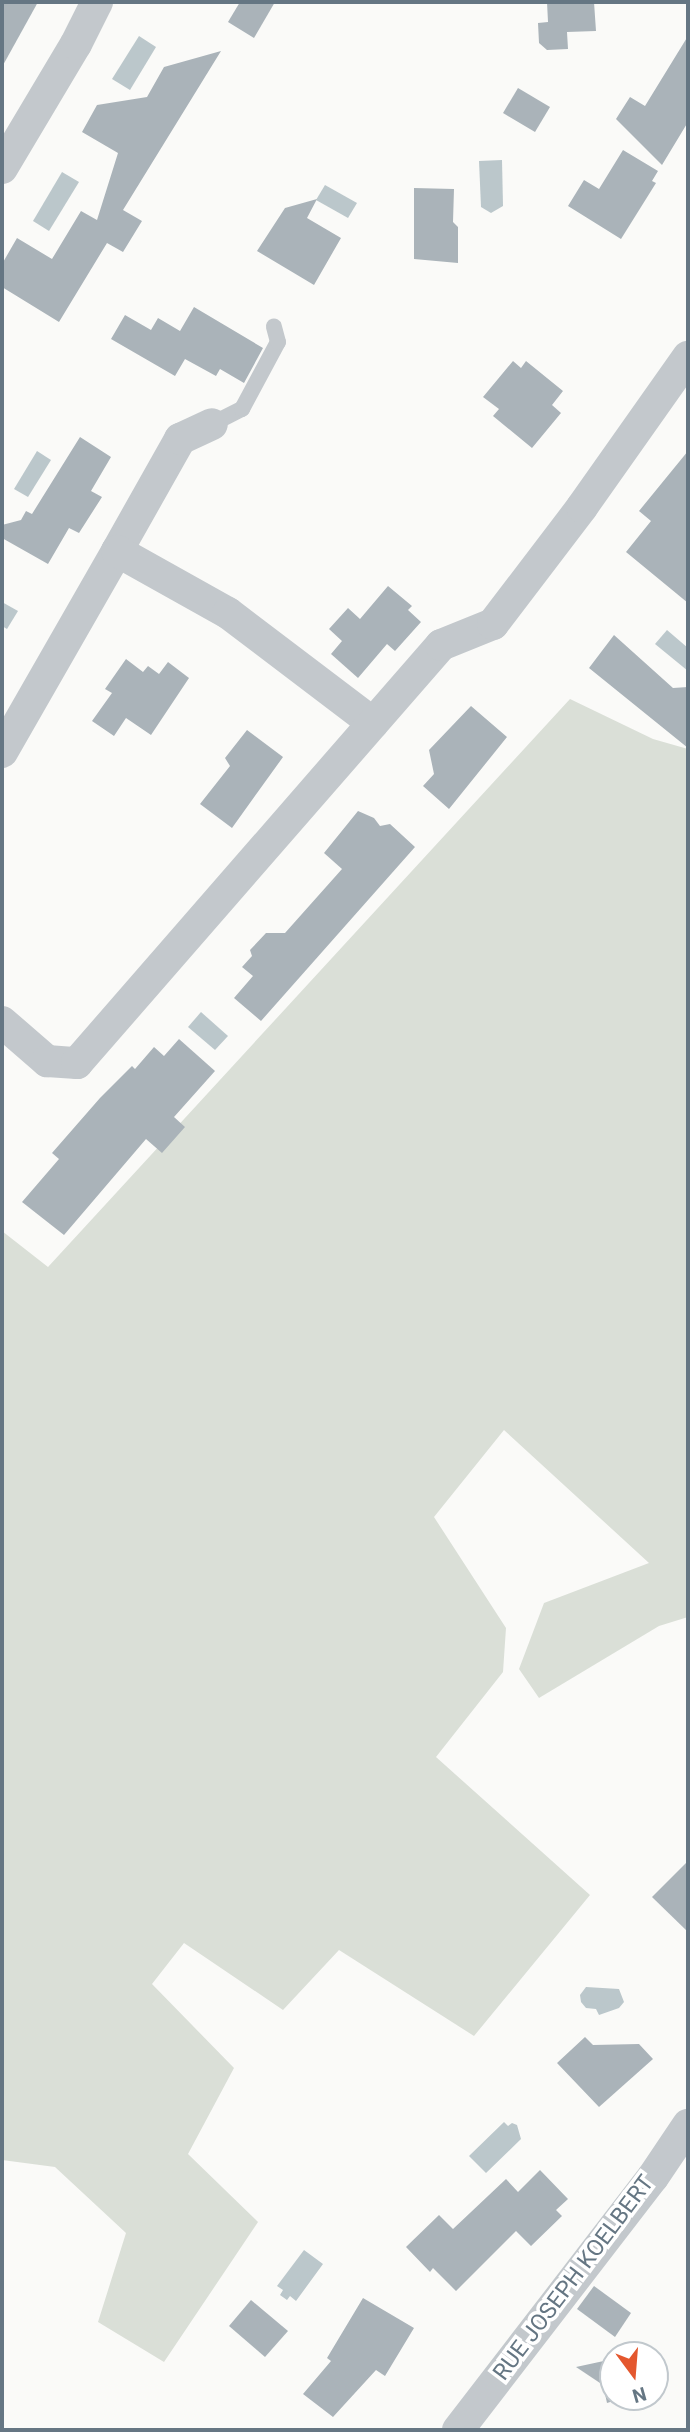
<!DOCTYPE html>
<html>
<head>
<meta charset="utf-8">
<style>
  body { margin:0 }
  #map { position:relative; width:690px; height:2432px; overflow:hidden; background:#fafaf8; font-family:Roboto,sans-serif }
  div>[style] { position:absolute }
  .green>* { inset:0; background:#dadfd7 }
  .water>* { inset:0; background:#bbc7cb }
  .building>* { inset:0; background:#aab3b9 }
  .service>* { height:16px; margin:-8px; padding:0 8px; transform-origin:8px; border-radius:8px; background:#c3c8cc }
  .minor>* { height:32px; margin:-16px; padding:0 16px; transform-origin:16px; border-radius:16px; background:#c3c8cc }
  span { translate:-50% -50%; white-space:nowrap; text-align:center; line-height:1.15; -webkit-text-stroke:7px #fff; paint-order:stroke }
  .street-label { font-size:23px; color:#657683 }
  .frame { position:absolute; inset:0; border:4px solid #657683; pointer-events:none }
  .north { position:absolute; left:599px; top:2341px; width:70px; height:70px; box-sizing:border-box; background:#fff; border:2px solid #c1c8cd; border-radius:50%; rotate:164deg; font-size:19px; font-weight:700; line-height:28px; text-align:center; color:#657683 }
  .north::after { content:''; display:block; margin:auto; width:24px; height:32px; background:#e4572e; clip-path:polygon(50% 0,100% 100%,50% 72%,0 100%) }
</style>
</head>
<body>
<div id="map">
  <div class="green">
    <i style="clip-path:polygon(570px 699px,653px 739px,688px 749px,688px 1617px,659px 1626px,539px 1698px,519px 1669px,544px 1603px,649px 1563px,504px 1430px,434px 1517px,506px 1628px,503px 1672px,436px 1757px,590px 1895px,474px 2036px,339px 1950px,283px 2010px,184px 1943px,152px 1984px,234px 2068px,188px 2154px,258px 2222px,164px 2362px,98px 2322px,126px 2233px,55px 2167px,2px 2160px,2px 1231px,48px 1267px)"></i>
  </div>
  <div class="water">
    <i style="clip-path:polygon(139px 36px,156px 47px,130px 90px,112px 79px)"></i>
    <i style="clip-path:polygon(502px 160px,503px 206px,491px 213px,481px 207px,479px 161px)"></i>
    <i style="clip-path:polygon(62px 172px,79px 182px,49px 231px,33px 221px)"></i>
    <i style="clip-path:polygon(325px 185px,357px 203px,348px 218px,316px 200px)"></i>
    <i style="clip-path:polygon(37px 451px,51px 460px,28px 497px,14px 489px)"></i>
    <i style="clip-path:polygon(2px 602px,18px 611px,7px 629px,2px 626px)"></i>
    <i style="clip-path:polygon(667px 630px,688px 648px,688px 671px,655px 644px)"></i>
    <i style="clip-path:polygon(201px 1012px,228px 1036px,215px 1050px,188px 1027px)"></i>
    <i style="clip-path:polygon(586px 1987px,619px 1989px,624px 2002px,619px 2008px,599px 2015px,596px 2009px,586px 2008px,581px 2002px,580px 1995px)"></i>
    <i style="clip-path:polygon(504px 2122px,508px 2126px,512px 2123px,517px 2125px,521px 2139px,486px 2173px,469px 2156px)"></i>
    <i style="clip-path:polygon(304px 2250px,323px 2264px,296px 2301px,290px 2296px,287px 2300px,280px 2295px,283px 2290px,277px 2286px)"></i>
  </div>
  <div class="building">
    <i style="clip-path:polygon(2px 2px,38px 2px,2px 67px)"></i>
    <i style="clip-path:polygon(240px 2px,275px 2px,254px 38px,228px 22px)"></i>
    <i style="clip-path:polygon(547px 2px,594px 2px,596px 31px,567px 32px,568px 49px,547px 50px,539px 43px,538px 23px,548px 22px)"></i>
    <i style="clip-path:polygon(688px 36px,688px 122px,662px 165px,616px 119px,630px 97px,645px 106px)"></i>
    <i style="clip-path:polygon(221px 51px,123px 210px,142px 221px,123px 252px,107px 243px,59px 322px,2px 287px,2px 264px,17px 238px,52px 259px,81px 211px,97px 220px,118px 153px,82px 132px,97px 105px,147px 97px,164px 67px)"></i>
    <i style="clip-path:polygon(518px 88px,550px 107px,535px 132px,503px 113px)"></i>
    <i style="clip-path:polygon(623px 150px,658px 171px,652px 181px,656px 183px,621px 239px,568px 206px,584px 180px,599px 189px)"></i>
    <i style="clip-path:polygon(414px 188px,454px 189px,453px 222px,458px 227px,458px 263px,414px 259px)"></i>
    <i style="clip-path:polygon(317px 199px,307px 218px,341px 238px,314px 285px,257px 251px,285px 208px)"></i>
    <i style="clip-path:polygon(194px 307px,263px 348px,244px 383px,220px 369px,216px 376px,185px 359px,175px 376px,111px 339px,125px 315px,151px 330px,158px 318px,180px 331px)"></i>
    <i style="clip-path:polygon(513px 361px,521px 368px,526px 361px,563px 391px,552px 405px,561px 413px,532px 448px,493px 416px,499px 409px,483px 397px)"></i>
    <i style="clip-path:polygon(80px 437px,111px 457px,91px 491px,102px 497px,79px 533px,69px 528px,48px 564px,2px 538px,2px 525px,21px 520px,26px 511px,32px 514px)"></i>
    <i style="clip-path:polygon(688px 451px,688px 603px,626px 552px,651px 521px,639px 511px)"></i>
    <i style="clip-path:polygon(388px 586px,412px 606px,408px 610px,421px 622px,395px 651px,387px 644px,358px 678px,331px 654px,342px 641px,329px 629px,348px 608px,360px 619px)"></i>
    <i style="clip-path:polygon(614px 635px,673px 688px,688px 687px,688px 748px,589px 668px)"></i>
    <i style="clip-path:polygon(126px 659px,143px 672px,148px 666px,159px 674px,168px 662px,189px 678px,151px 735px,126px 718px,114px 736px,92px 721px,112px 693px,105px 689px)"></i>
    <i style="clip-path:polygon(471px 706px,507px 737px,449px 809px,423px 786px,434px 774px,429px 750px)"></i>
    <i style="clip-path:polygon(247px 730px,283px 757px,232px 828px,200px 804px,230px 766px,225px 758px)"></i>
    <i style="clip-path:polygon(358px 811px,374px 818px,380px 826px,390px 824px,415px 847px,261px 1021px,234px 998px,253px 976px,242px 967px,252px 956px,250px 950px,266px 933px,285px 933px,342px 869px,324px 853px)"></i>
    <i style="clip-path:polygon(179px 1039px,215px 1071px,174px 1117px,185px 1127px,162px 1153px,146px 1139px,64px 1235px,22px 1202px,59px 1159px,52px 1153px,100px 1098px,132px 1066px,135px 1069px,154px 1047px,164px 1056px)"></i>
    <i style="clip-path:polygon(688px 1861px,688px 1932px,652px 1897px)"></i>
    <i style="clip-path:polygon(585px 2037px,593px 2045px,639px 2044px,653px 2059px,599px 2107px,557px 2063px)"></i>
    <i style="clip-path:polygon(540px 2170px,568px 2199px,556px 2210px,562px 2216px,531px 2246px,516px 2231px,456px 2291px,433px 2268px,430px 2272px,406px 2247px,439px 2215px,453px 2229px,506px 2179px,518px 2192px)"></i>
    <i style="clip-path:polygon(594px 2286px,631px 2313px,615px 2337px,577px 2309px)"></i>
    <i style="clip-path:polygon(363px 2298px,414px 2328px,385px 2376px,376px 2370px,333px 2417px,303px 2394px,331px 2361px,327px 2358px)"></i>
    <i style="clip-path:polygon(251px 2300px,288px 2331px,265px 2357px,229px 2326px)"></i>
    <i style="clip-path:polygon(613px 2359px,613px 2397px,639px 2397px,634px 2405px,623px 2398px,607px 2403px,603px 2385px,576px 2367px)"></i>
  </div>
  <div class="service">
    <i style="left:212px;top:424px;width:34px;rotate:-27deg"></i>
    <i style="left:242px;top:409px;width:76px;rotate:-61.8deg"></i>
    <i style="left:278px;top:342px;width:16px;rotate:-105deg"></i>
  </div>
  <div class="minor">
    <i style="left:2px;top:168px;width:144px;rotate:-59.2deg"></i>
    <i style="left:76px;top:44px;width:47px;rotate:-63.4deg"></i>
    <i style="left:117px;top:551px;width:129px;rotate:-60.6deg"></i>
    <i style="left:180px;top:439px;width:35px;rotate:-25deg"></i>
    <i style="left:2px;top:752px;width:232px;rotate:-60.2deg"></i>
    <i style="left:117px;top:551px;width:127px;rotate:29.2deg"></i>
    <i style="left:228px;top:613px;width:182px;rotate:37.2deg"></i>
    <i style="left:2px;top:1022px;width:60px;rotate:40.9deg"></i>
    <i style="left:47px;top:1061px;width:30px;rotate:4deg"></i>
    <i style="left:77px;top:1063px;width:554px;rotate:-48.95deg"></i>
    <i style="left:441px;top:645px;width:56px;rotate:-22deg"></i>
    <i style="left:493px;top:624px;width:147px;rotate:-52.7deg"></i>
    <i style="left:582px;top:507px;width:184px;rotate:-54.8deg"></i>
    <i style="left:458px;top:2430px;width:319px;rotate:-52.4deg"></i>
    <i style="left:653px;top:2177px;width:63px;rotate:-56.1deg"></i>
  </div>
  <div class="street-label">
    <span style="left:574px;top:2278px;rotate:-53deg">RUE JOSEPH KOELBERT</span>
  </div>
  <div class="frame"></div>
  <div class="north">N</div>
</div>
</body>
</html>
